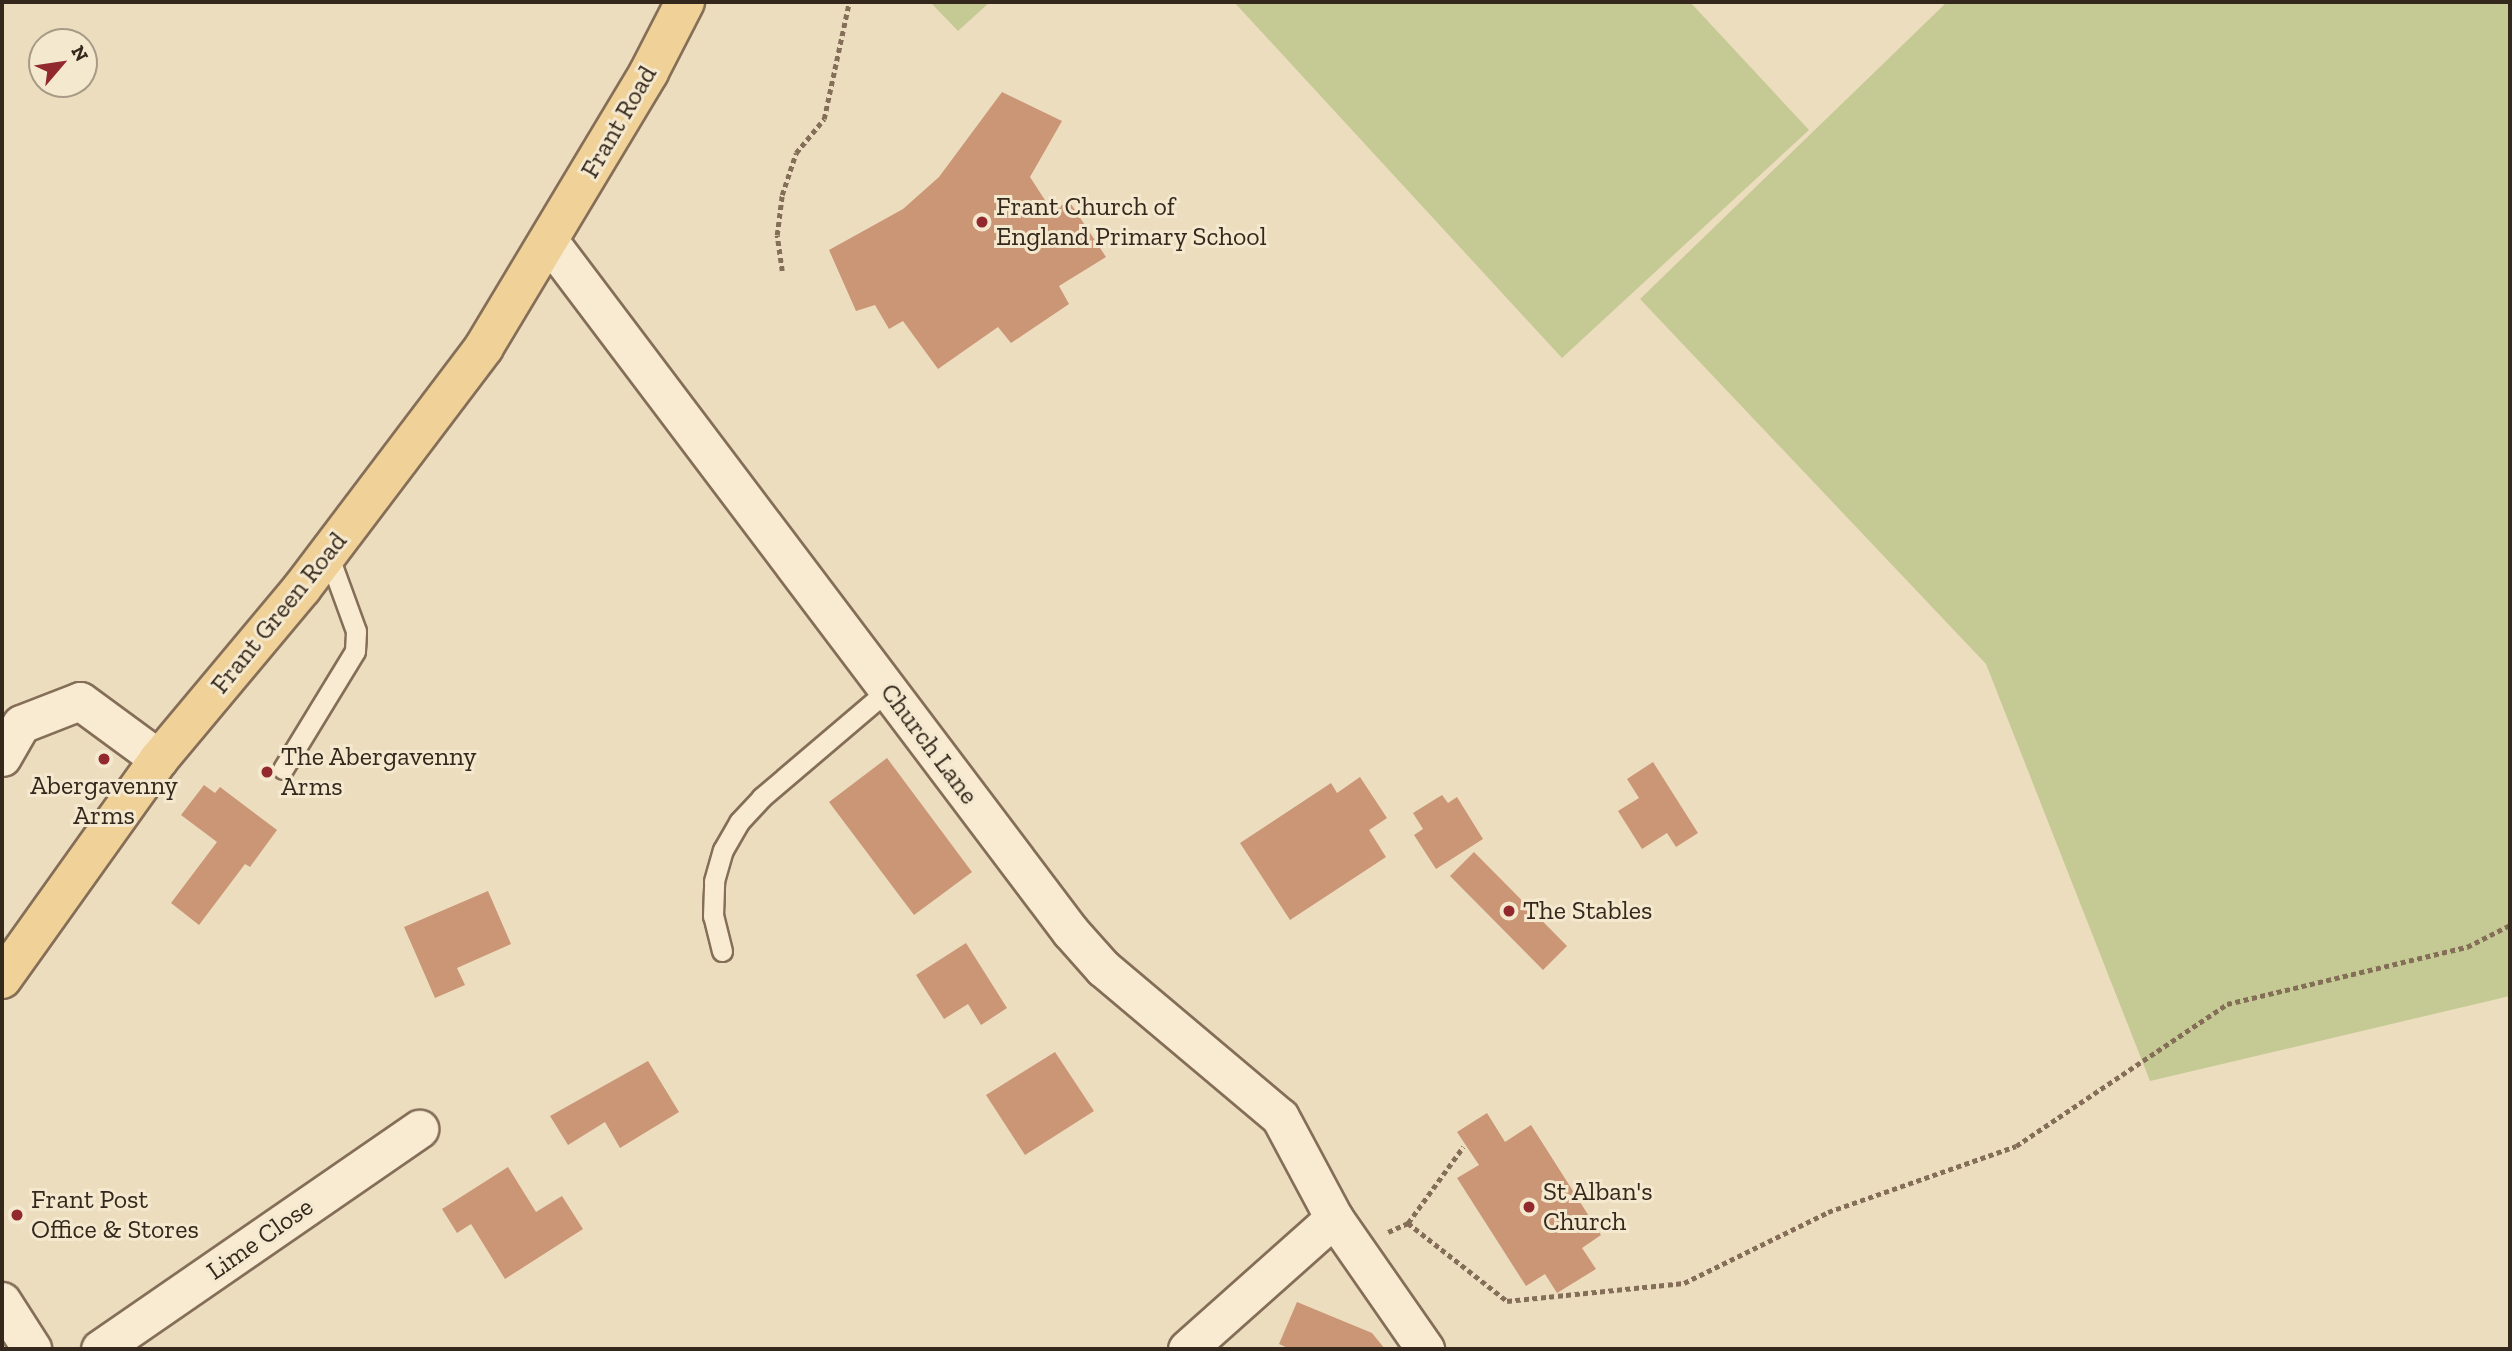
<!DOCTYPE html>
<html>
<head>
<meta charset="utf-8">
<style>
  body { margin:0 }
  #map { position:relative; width:2512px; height:1351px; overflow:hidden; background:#ecddbf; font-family:"Zilla Slab",serif }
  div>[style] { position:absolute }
  .green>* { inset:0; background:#c5ca94 }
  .building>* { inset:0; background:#ca9676 }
  .path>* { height:4.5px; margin-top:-2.25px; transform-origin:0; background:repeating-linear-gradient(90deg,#856e58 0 5px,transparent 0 8.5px) }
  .roads { filter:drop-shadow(2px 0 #856e58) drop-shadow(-2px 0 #856e58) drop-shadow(0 2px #856e58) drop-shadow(0 -2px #856e58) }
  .lane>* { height:19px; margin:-9.5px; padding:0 9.5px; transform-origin:9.5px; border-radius:9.5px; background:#f8ebd2 }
  .street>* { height:37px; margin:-18.5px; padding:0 18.5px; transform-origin:18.5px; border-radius:18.5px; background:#f8ebd2 }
  .secondary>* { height:38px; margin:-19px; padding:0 19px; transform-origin:19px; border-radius:19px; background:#f8ebd2 }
  .primary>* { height:38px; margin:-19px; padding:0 19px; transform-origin:19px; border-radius:19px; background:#f0d197 }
  .dots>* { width:19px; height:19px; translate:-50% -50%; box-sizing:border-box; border:4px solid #f4e8ce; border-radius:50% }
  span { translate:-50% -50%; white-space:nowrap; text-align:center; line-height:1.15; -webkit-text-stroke:6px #f4e8ce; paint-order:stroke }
  .street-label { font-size:26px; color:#34271c }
  .poi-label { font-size:26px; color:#34271c }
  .left { translate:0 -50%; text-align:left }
  .frame { position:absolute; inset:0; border:4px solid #34271c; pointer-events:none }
  .north { position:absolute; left:28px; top:28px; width:70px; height:70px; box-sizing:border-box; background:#f4e8ce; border:2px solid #a79b87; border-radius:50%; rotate:61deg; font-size:19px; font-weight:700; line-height:28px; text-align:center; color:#34271c }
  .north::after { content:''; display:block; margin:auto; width:24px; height:32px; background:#92292e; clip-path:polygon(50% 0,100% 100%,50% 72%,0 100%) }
</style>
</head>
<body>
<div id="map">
  <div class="green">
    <i style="clip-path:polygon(930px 2px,990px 2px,958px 31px)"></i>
    <i style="clip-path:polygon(1234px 2px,1690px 2px,1809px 130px,1562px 358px)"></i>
    <i style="clip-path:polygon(1947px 2px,2510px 2px,2510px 996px,2150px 1081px,1986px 664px,1640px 299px)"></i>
  </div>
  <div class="building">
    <i style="clip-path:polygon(1002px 92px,1062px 121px,1030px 177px,1052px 211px,1069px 201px,1106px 257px,1059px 286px,1069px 304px,1011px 343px,998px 327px,938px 369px,903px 321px,889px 329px,875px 305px,856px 311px,829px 250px,903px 209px,939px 177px)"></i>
    <i style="clip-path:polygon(887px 758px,972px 872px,914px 915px,829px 802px)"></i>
    <i style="clip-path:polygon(1653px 762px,1698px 833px,1676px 847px,1667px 833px,1642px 849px,1618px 811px,1639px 798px,1627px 779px)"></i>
    <i style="clip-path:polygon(1360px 777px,1387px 818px,1369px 830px,1386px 857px,1290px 920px,1240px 843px,1331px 783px,1337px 793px)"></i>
    <i style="clip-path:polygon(204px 785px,215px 793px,220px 787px,277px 830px,250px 867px,245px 864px,199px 925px,171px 903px,217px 842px,181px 815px)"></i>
    <i style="clip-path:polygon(1442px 795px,1448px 803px,1457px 797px,1483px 839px,1436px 869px,1414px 835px,1423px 829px,1413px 813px)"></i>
    <i style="clip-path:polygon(1474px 852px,1567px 946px,1543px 970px,1450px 876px)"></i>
    <i style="clip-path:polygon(488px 891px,511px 944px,457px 968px,465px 985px,435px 998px,404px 927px)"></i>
    <i style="clip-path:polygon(966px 943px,1007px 1008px,981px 1025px,968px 1004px,944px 1019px,916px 975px)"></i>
    <i style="clip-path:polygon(1055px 1052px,1094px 1111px,1025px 1155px,986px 1095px)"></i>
    <i style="clip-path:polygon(648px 1061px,679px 1112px,620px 1148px,605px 1122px,568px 1145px,550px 1116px)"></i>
    <i style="clip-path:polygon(1487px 1113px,1505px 1142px,1531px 1125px,1601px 1235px,1582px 1248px,1596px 1269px,1557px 1293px,1545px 1274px,1526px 1286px,1457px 1178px,1479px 1165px,1457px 1132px)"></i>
    <i style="clip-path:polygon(508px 1167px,536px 1212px,562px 1196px,583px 1229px,505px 1279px,471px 1224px,457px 1233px,442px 1209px)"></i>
    <i style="clip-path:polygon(1297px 1302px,1372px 1333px,1385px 1349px,1290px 1349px,1279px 1344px)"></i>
  </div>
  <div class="path">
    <i style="left:782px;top:271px;width:36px;rotate:-98deg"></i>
    <i style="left:777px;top:235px;width:40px;rotate:-82.9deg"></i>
    <i style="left:782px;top:195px;width:44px;rotate:-71.6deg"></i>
    <i style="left:796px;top:153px;width:44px;rotate:-50.5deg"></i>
    <i style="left:824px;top:119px;width:120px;rotate:-77.9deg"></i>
    <i style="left:1408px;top:1223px;width:94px;rotate:-54.1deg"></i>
    <i style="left:1388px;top:1232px;width:22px;rotate:-24deg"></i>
    <i style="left:1408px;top:1223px;width:126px;rotate:38.2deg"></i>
    <i style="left:1507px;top:1301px;width:178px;rotate:-5.8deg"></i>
    <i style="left:1684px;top:1283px;width:161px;rotate:-26.2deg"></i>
    <i style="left:1828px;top:1212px;width:199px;rotate:-19.3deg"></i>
    <i style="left:2016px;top:1146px;width:254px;rotate:-33.9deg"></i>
    <i style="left:2227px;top:1004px;width:247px;rotate:-13.4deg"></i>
    <i style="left:2467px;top:947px;width:48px;rotate:-27.1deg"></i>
  </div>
  <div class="roads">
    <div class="lane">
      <i style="left:283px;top:769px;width:138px;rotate:-58.6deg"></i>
      <i style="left:355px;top:651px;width:20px;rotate:-87deg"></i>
      <i style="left:356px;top:631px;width:82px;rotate:-110deg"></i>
      <i style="left:722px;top:951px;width:36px;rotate:-104deg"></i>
      <i style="left:713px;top:916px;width:35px;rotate:-88deg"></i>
      <i style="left:714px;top:881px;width:32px;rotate:-74deg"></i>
      <i style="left:723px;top:850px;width:32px;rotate:-60deg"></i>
      <i style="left:739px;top:822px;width:33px;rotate:-47deg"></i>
      <i style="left:761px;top:798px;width:167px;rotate:-40.4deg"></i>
    </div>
    <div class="street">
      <i style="left:549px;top:241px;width:865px;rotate:52.94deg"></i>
      <i style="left:1070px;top:931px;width:50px;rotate:48.3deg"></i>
      <i style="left:1103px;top:968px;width:231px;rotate:40.1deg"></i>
      <i style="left:1280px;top:1117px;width:115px;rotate:61.9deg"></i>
      <i style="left:1334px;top:1218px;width:160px;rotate:55.2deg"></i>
      <i style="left:2px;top:757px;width:38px;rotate:-60deg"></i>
      <i style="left:21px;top:724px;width:63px;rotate:-21.3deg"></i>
      <i style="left:80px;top:701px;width:98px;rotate:36.3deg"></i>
      <i style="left:100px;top:1349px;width:388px;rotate:-34.6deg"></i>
      <i style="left:1187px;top:1349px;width:197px;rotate:-41.7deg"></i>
    </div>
    <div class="secondary">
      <i style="left:2px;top:1302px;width:56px;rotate:57.4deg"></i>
    </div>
    <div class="primary">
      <i style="left:2px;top:979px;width:270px;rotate:-54.5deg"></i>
      <i style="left:159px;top:759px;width:223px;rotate:-50.1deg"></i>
      <i style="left:302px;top:588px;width:302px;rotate:-52.9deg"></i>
      <i style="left:484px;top:347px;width:321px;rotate:-59deg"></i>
      <i style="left:649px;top:72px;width:79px;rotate:-62.8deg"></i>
    </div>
  </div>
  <div class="dots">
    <i style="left:982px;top:222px;background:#92292e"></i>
    <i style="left:104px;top:759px;background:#92292e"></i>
    <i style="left:267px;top:772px;background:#92292e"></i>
    <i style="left:1509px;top:911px;background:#92292e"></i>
    <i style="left:1529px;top:1207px;background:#92292e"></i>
    <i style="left:17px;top:1215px;background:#92292e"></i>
  </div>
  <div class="street-label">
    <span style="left:619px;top:122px;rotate:-60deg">Frant Road</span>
    <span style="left:279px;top:613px;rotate:-51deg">Frant Green Road</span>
    <span style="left:929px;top:744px;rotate:53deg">Church Lane</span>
    <span style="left:260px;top:1239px;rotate:-35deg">Lime Close</span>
  </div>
  <div class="poi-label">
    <span class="left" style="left:996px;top:222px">Frant Church of<br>England Primary School</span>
    <span class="left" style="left:281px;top:772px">The Abergavenny<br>Arms</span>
    <span style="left:104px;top:801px">Abergavenny<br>Arms</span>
    <span class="left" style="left:1523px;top:911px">The Stables</span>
    <span class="left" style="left:1543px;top:1207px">St Alban's<br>Church</span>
    <span class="left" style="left:31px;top:1215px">Frant Post<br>Office &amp; Stores</span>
  </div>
  <div class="frame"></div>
  <div class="north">N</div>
</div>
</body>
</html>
